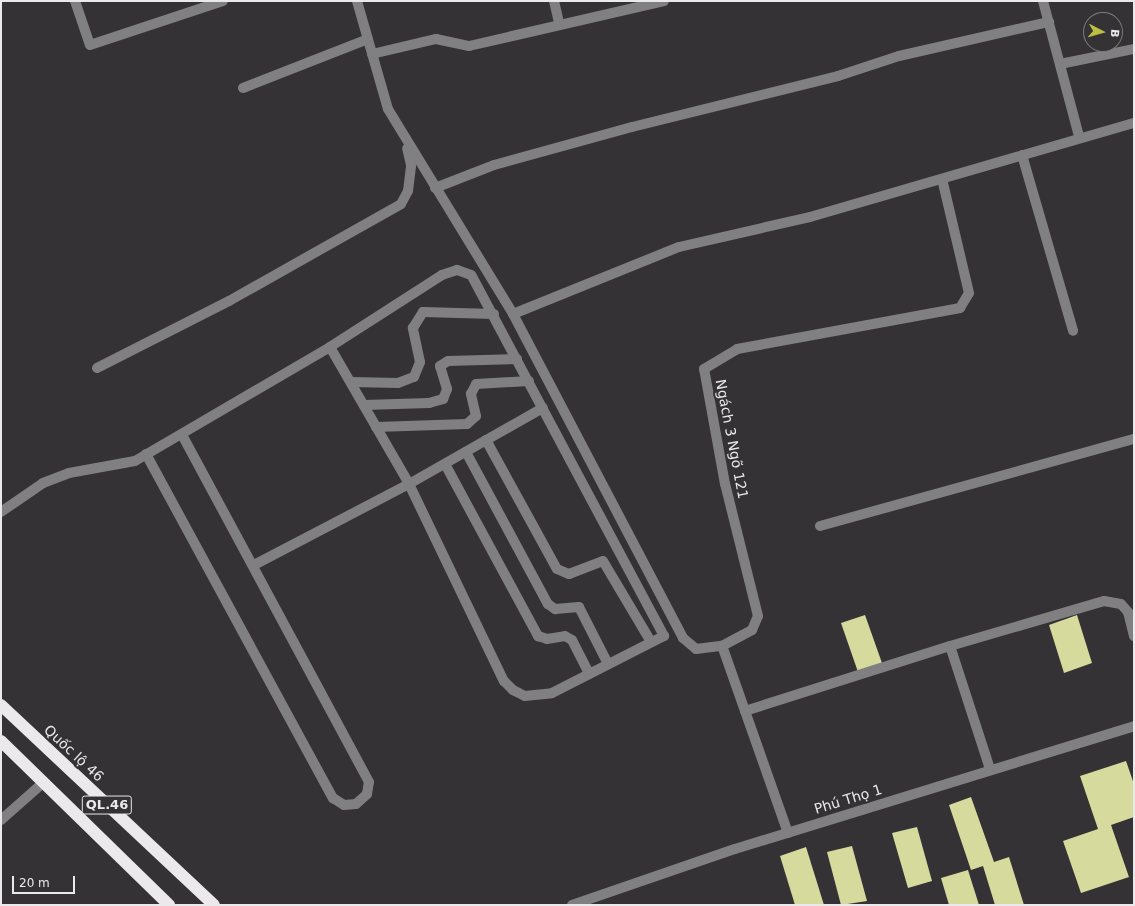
<!DOCTYPE html>
<html>
<head>
<meta charset="utf-8">
<style>
  body { margin:0 }
  #map { position:relative; width:1135px; height:906px; overflow:hidden; background:#343235; font-family:"DejaVu Sans",sans-serif }
  div>[style] { position:absolute }
  .building>* { inset:0; background:#d7da9d }
  .minor>* { height:10px; margin:-5px; padding:0 5px; transform-origin:5px; border-radius:5px; background:#807f81 }
  .highway>* { height:12px; margin:-6px; padding:0 6px; transform-origin:6px; border-radius:6px; background:#ece9ed }
  span { translate:-50% -50%; white-space:nowrap; text-align:center; line-height:1.15; -webkit-text-stroke:4px #343235; paint-order:stroke }
  .shield-label span { padding:1px 3px; background:#343235; border:1px solid; border-radius:3px; -webkit-text-stroke-width:0 }
  .shield-label { font-size:13px; color:#eae9eb; font-weight:700 }
  .street-label { font-size:14px; color:#eae9eb }
  .frame { position:absolute; inset:0; border:2px solid #eae9eb; pointer-events:none }
  .north { position:absolute; left:1083px; top:12px; width:40px; height:40px; box-sizing:border-box; background:#343235; border:1px solid #7d7b7e; border-radius:50%; rotate:96deg; font-size:11px; font-weight:700; line-height:16px; text-align:center; color:#eae9eb }
  .north::after { content:''; display:block; margin:auto; width:14px; height:18px; background:#bcbf43; clip-path:polygon(50% 0,100% 100%,50% 72%,0 100%) }
  .scale { position:absolute; left:12px; top:876px; width:63px; height:18px; box-sizing:border-box; border:2px solid #eae9eb; border-top:0; padding-left:5px; font-size:12px; line-height:14px; white-space:nowrap; color:#eae9eb; -webkit-text-stroke:3px #343235; paint-order:stroke }
</style>
</head>
<body>
<div id="map">
  <div class="building">
    <i style="clip-path:polygon(865px 615px,882px 663px,858px 672px,841px 623px)"></i>
    <i style="clip-path:polygon(1077px 615px,1092px 663px,1064px 673px,1049px 625px)"></i>
    <i style="clip-path:polygon(1126px 761px,1134px 784px,1134px 817px,1111px 825px,1129px 877px,1081px 893px,1063px 841px,1098px 829px,1080px 776px)"></i>
    <i style="clip-path:polygon(971px 797px,994px 862px,1009px 857px,1024px 905px,995px 905px,983px 866px,971px 870px,949px 805px)"></i>
    <i style="clip-path:polygon(917px 827px,932px 881px,908px 888px,892px 833px)"></i>
    <i style="clip-path:polygon(852px 846px,867px 901px,841px 905px,827px 852px)"></i>
    <i style="clip-path:polygon(806px 847px,824px 905px,795px 905px,780px 856px)"></i>
    <i style="clip-path:polygon(968px 870px,979px 905px,949px 905px,941px 878px)"></i>
  </div>
  <div class="minor">
    <i style="left:75px;top:1px;width:46px;rotate:71.2deg"></i>
    <i style="left:90px;top:45px;width:140px;rotate:-18.3deg"></i>
    <i style="left:357px;top:1px;width:112px;rotate:74deg"></i>
    <i style="left:388px;top:109px;width:240px;rotate:58.6deg"></i>
    <i style="left:513px;top:314px;width:366px;rotate:62.3deg"></i>
    <i style="left:683px;top:638px;width:17px;rotate:40deg"></i>
    <i style="left:696px;top:649px;width:26px;rotate:-7deg"></i>
    <i style="left:554px;top:1px;width:23px;rotate:77deg"></i>
    <i style="left:1043px;top:1px;width:140px;rotate:75.1deg"></i>
    <i style="left:372px;top:54px;width:66px;rotate:-13.2deg"></i>
    <i style="left:436px;top:39px;width:34px;rotate:12deg"></i>
    <i style="left:469px;top:46px;width:200px;rotate:-13deg"></i>
    <i style="left:1060px;top:64px;width:76px;rotate:-11.5deg"></i>
    <i style="left:243px;top:88px;width:134px;rotate:-21.4deg"></i>
    <i style="left:1022px;top:155px;width:183px;rotate:73.8deg"></i>
    <i style="left:435px;top:188px;width:63px;rotate:-21.3deg"></i>
    <i style="left:494px;top:165px;width:143px;rotate:-15.4deg"></i>
    <i style="left:632px;top:127px;width:212px;rotate:-13.9deg"></i>
    <i style="left:838px;top:76px;width:64px;rotate:-18.2deg"></i>
    <i style="left:899px;top:56px;width:154px;rotate:-12.8deg"></i>
    <i style="left:513px;top:314px;width:179px;rotate:-22deg"></i>
    <i style="left:679px;top:247px;width:134px;rotate:-12.9deg"></i>
    <i style="left:810px;top:217px;width:337px;rotate:-16.2deg"></i>
    <i style="left:97px;top:368px;width:148px;rotate:-26.9deg"></i>
    <i style="left:229px;top:301px;width:197px;rotate:-29.4deg"></i>
    <i style="left:401px;top:204px;width:15px;rotate:-62deg"></i>
    <i style="left:408px;top:191px;width:26px;rotate:-83deg"></i>
    <i style="left:411px;top:165px;width:17px;rotate:-103deg"></i>
    <i style="left:351px;top:382px;width:47px;rotate:1.2deg"></i>
    <i style="left:398px;top:383px;width:17px;rotate:-21deg"></i>
    <i style="left:414px;top:377px;width:16px;rotate:-68deg"></i>
    <i style="left:420px;top:362px;width:35px;rotate:-102deg"></i>
    <i style="left:413px;top:328px;width:19px;rotate:-58deg"></i>
    <i style="left:423px;top:312px;width:71px;rotate:1.6deg"></i>
    <i style="left:364px;top:405px;width:65px;rotate:-1.8deg"></i>
    <i style="left:429px;top:403px;width:15px;rotate:-16deg"></i>
    <i style="left:443px;top:399px;width:11px;rotate:-68deg"></i>
    <i style="left:447px;top:389px;width:24px;rotate:-107deg"></i>
    <i style="left:440px;top:366px;width:9px;rotate:-32deg"></i>
    <i style="left:448px;top:361px;width:69px;rotate:-1.7deg"></i>
    <i style="left:376px;top:427px;width:91px;rotate:-1.9deg"></i>
    <i style="left:467px;top:424px;width:12px;rotate:-42deg"></i>
    <i style="left:476px;top:416px;width:23px;rotate:-103deg"></i>
    <i style="left:471px;top:394px;width:11px;rotate:-63deg"></i>
    <i style="left:476px;top:384px;width:53px;rotate:-3.2deg"></i>
    <i style="left:486px;top:440px;width:147px;rotate:61.2deg"></i>
    <i style="left:557px;top:569px;width:13px;rotate:23deg"></i>
    <i style="left:569px;top:574px;width:36px;rotate:-21deg"></i>
    <i style="left:603px;top:561px;width:94px;rotate:59.3deg"></i>
    <i style="left:466px;top:452px;width:173px;rotate:61.7deg"></i>
    <i style="left:548px;top:604px;width:9px;rotate:36deg"></i>
    <i style="left:555px;top:609px;width:24px;rotate:-5deg"></i>
    <i style="left:579px;top:607px;width:64px;rotate:63deg"></i>
    <i style="left:146px;top:454px;width:392px;rotate:61.5deg"></i>
    <i style="left:333px;top:798px;width:13px;rotate:32deg"></i>
    <i style="left:344px;top:805px;width:12px;rotate:-5deg"></i>
    <i style="left:356px;top:804px;width:15px;rotate:-42deg"></i>
    <i style="left:367px;top:794px;width:12px;rotate:-81deg"></i>
    <i style="left:369px;top:782px;width:394px;rotate:-118.3deg"></i>
    <i style="left:445px;top:464px;width:196px;rotate:61.6deg"></i>
    <i style="left:538px;top:636px;width:9px;rotate:18deg"></i>
    <i style="left:547px;top:639px;width:18px;rotate:-9deg"></i>
    <i style="left:565px;top:636px;width:8px;rotate:30deg"></i>
    <i style="left:572px;top:640px;width:38px;rotate:63deg"></i>
    <i style="left:1px;top:512px;width:51px;rotate:-34.6deg"></i>
    <i style="left:43px;top:483px;width:28px;rotate:-21deg"></i>
    <i style="left:69px;top:473px;width:67px;rotate:-10.3deg"></i>
    <i style="left:135px;top:461px;width:226px;rotate:-30.3deg"></i>
    <i style="left:330px;top:347px;width:158px;rotate:60deg"></i>
    <i style="left:409px;top:484px;width:219px;rotate:64.3deg"></i>
    <i style="left:504px;top:681px;width:13px;rotate:45deg"></i>
    <i style="left:513px;top:690px;width:13px;rotate:27deg"></i>
    <i style="left:525px;top:696px;width:27px;rotate:-6deg"></i>
    <i style="left:552px;top:693px;width:126px;rotate:-27deg"></i>
    <i style="left:664px;top:636px;width:409px;rotate:-118.1deg"></i>
    <i style="left:471px;top:275px;width:15px;rotate:-160deg"></i>
    <i style="left:457px;top:270px;width:16px;rotate:162deg"></i>
    <i style="left:442px;top:275px;width:133px;rotate:147.3deg"></i>
    <i style="left:820px;top:526px;width:326px;rotate:-15.5deg"></i>
    <i style="left:254px;top:565px;width:175px;rotate:-27.6deg"></i>
    <i style="left:409px;top:484px;width:154px;rotate:-29.6deg"></i>
    <i style="left:745px;top:711px;width:215px;rotate:-17.6deg"></i>
    <i style="left:990px;top:769px;width:129px;rotate:-108deg"></i>
    <i style="left:950px;top:646px;width:160px;rotate:-16.3deg"></i>
    <i style="left:1104px;top:601px;width:17px;rotate:10deg"></i>
    <i style="left:1121px;top:604px;width:11px;rotate:49deg"></i>
    <i style="left:1128px;top:612px;width:25px;rotate:76deg"></i>
    <i style="left:1px;top:820px;width:57px;rotate:-41.5deg"></i>
    <i style="left:788px;top:833px;width:198px;rotate:-109.4deg"></i>
    <i style="left:722px;top:646px;width:34px;rotate:-28deg"></i>
    <i style="left:752px;top:630px;width:15px;rotate:-67deg"></i>
    <i style="left:758px;top:616px;width:136px;rotate:-104deg"></i>
    <i style="left:725px;top:484px;width:117px;rotate:-100.3deg"></i>
    <i style="left:704px;top:369px;width:39px;rotate:-31deg"></i>
    <i style="left:737px;top:349px;width:227px;rotate:-10.4deg"></i>
    <i style="left:960px;top:308px;width:17px;rotate:-59deg"></i>
    <i style="left:969px;top:293px;width:117px;rotate:-103.3deg"></i>
    <i style="left:572px;top:905px;width:172px;rotate:-19deg"></i>
    <i style="left:735px;top:849px;width:418px;rotate:-17.1deg"></i>
  </div>
  <div class="highway">
    <i style="left:1px;top:705px;width:292px;rotate:43.2deg"></i>
    <i style="left:1px;top:741px;width:235px;rotate:44.3deg"></i>
  </div>
  <div class="shield-label">
    <span style="left:107px;top:805px">QL.46</span>
  </div>
  <div class="street-label">
    <span style="left:732px;top:439px;rotate:79deg">Ngách 3 Ngõ 121</span>
    <span style="left:74px;top:753px;rotate:43deg">Quốc lộ 46</span>
    <span style="left:848px;top:799px;rotate:-17deg">Phú Thọ 1</span>
  </div>
  <div class="frame"></div>
  <div class="north">B</div>
  <div class="scale">20 m</div>
</div>
</body>
</html>
